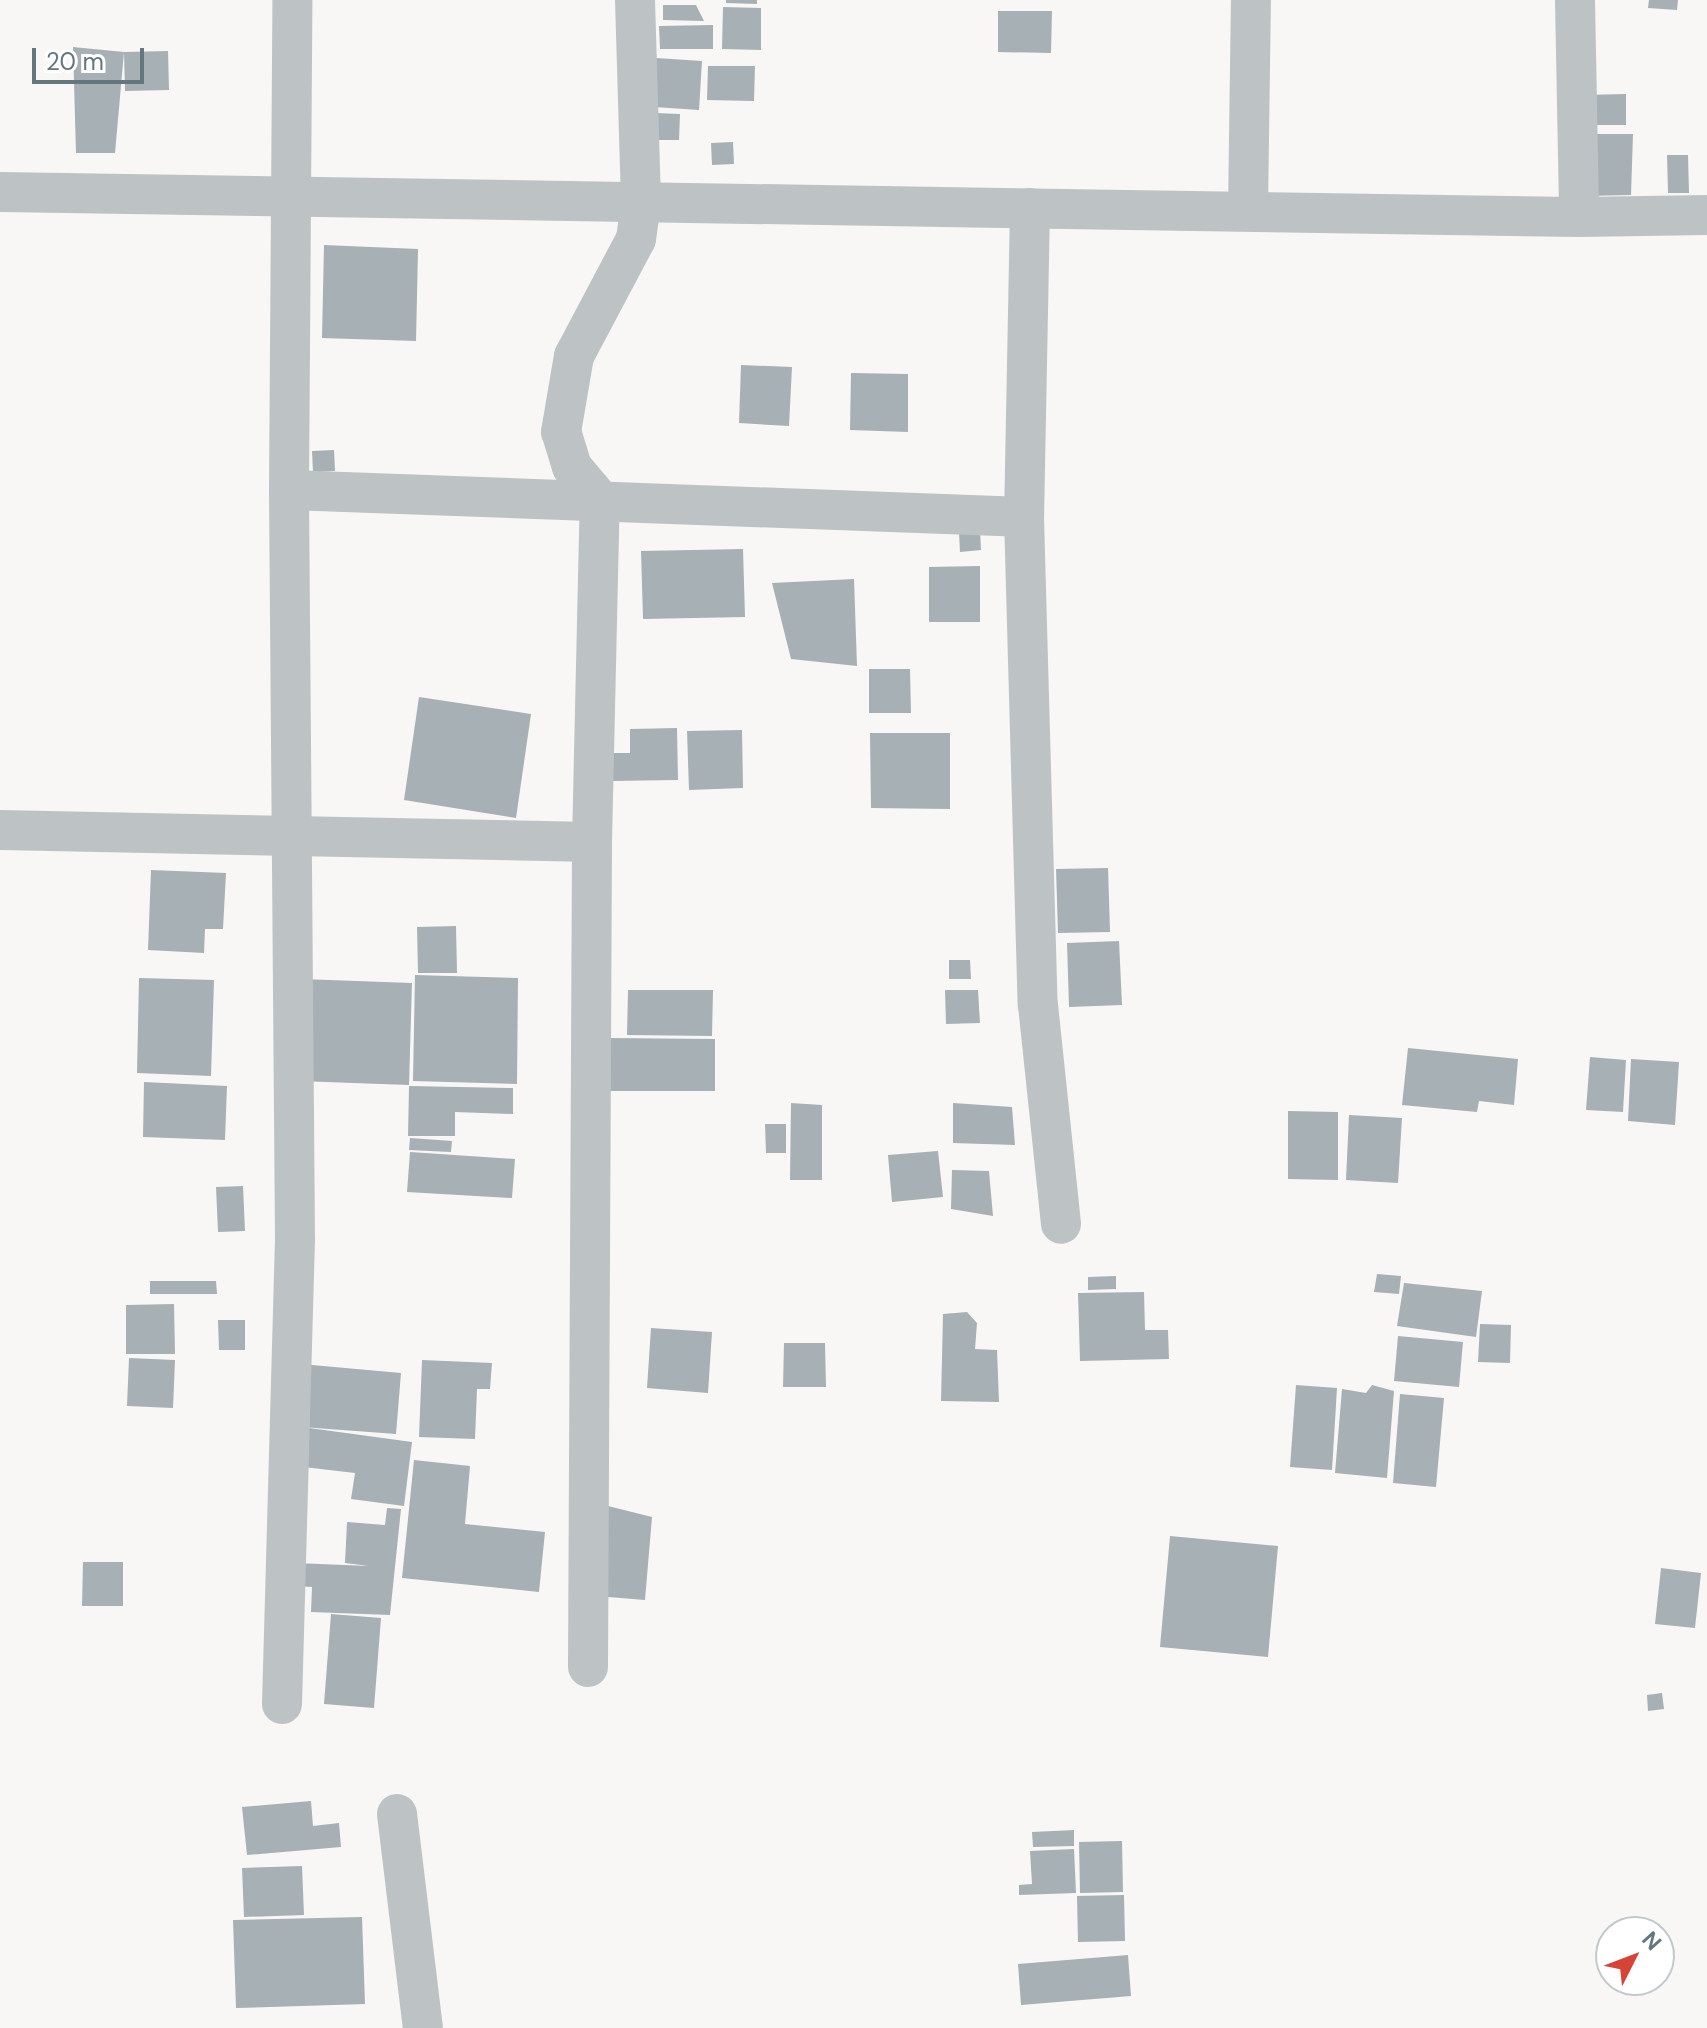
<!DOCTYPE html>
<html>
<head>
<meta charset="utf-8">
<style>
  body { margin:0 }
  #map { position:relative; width:1707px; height:2028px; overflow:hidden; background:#f8f7f5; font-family:"DM Sans",sans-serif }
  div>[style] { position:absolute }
  .building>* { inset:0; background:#a7b0b4 }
  .street>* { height:40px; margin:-20px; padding:0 20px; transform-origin:20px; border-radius:20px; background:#bdc3c5 }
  span { translate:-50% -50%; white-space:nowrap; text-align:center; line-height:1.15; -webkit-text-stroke:8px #fff; paint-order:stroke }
  .north { position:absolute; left:1595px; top:1916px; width:80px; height:80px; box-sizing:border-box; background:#fff; border:2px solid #c1c9cb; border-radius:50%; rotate:48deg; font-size:22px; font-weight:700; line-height:32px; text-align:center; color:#65777e }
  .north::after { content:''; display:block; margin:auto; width:28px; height:36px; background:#d64437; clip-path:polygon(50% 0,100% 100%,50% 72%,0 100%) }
  .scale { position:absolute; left:32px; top:48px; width:112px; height:36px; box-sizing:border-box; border:4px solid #65777e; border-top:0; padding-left:10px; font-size:24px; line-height:28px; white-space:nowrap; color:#65777e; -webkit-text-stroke:6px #fff; paint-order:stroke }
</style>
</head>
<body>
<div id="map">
  <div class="building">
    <i style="clip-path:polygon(726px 0,757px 0,757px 4px,726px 3px)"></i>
    <i style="clip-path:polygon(1649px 0,1678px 0,1677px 10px,1648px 8px)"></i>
    <i style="clip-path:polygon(663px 5px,696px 5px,704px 21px,663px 20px)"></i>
    <i style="clip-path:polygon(723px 7px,761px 8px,761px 50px,722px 49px)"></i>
    <i style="clip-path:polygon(998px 11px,1052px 11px,1051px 53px,998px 52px)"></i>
    <i style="clip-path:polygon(713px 25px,713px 49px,660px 49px,659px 26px)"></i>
    <i style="clip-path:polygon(73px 47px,124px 52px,115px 153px,76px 153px)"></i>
    <i style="clip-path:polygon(168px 51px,169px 90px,125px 91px,124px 52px)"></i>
    <i style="clip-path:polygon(656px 58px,702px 61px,699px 110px,654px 107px)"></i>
    <i style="clip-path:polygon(708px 66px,755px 66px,754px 101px,707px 100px)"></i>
    <i style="clip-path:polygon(1626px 94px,1626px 125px,1584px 125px,1583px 95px)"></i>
    <i style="clip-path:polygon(655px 113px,680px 114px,679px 140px,654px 140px)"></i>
    <i style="clip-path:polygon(1584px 134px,1633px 134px,1631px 195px,1585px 196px)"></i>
    <i style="clip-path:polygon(733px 142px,734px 164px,712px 165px,711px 143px)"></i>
    <i style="clip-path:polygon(1667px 155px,1688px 155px,1689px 193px,1668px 193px)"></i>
    <i style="clip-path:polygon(324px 245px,418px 249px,416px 341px,322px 338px)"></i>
    <i style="clip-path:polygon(741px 365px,792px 367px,789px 426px,739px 423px)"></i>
    <i style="clip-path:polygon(851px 373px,908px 374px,908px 432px,850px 430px)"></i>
    <i style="clip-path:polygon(334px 450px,335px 471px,313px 472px,312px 451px)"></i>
    <i style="clip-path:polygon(980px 531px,981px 550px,960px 552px,959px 532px)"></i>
    <i style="clip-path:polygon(743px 549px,745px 617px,643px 619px,641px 551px)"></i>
    <i style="clip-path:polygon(980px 566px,980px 622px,929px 622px,929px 567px)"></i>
    <i style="clip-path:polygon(854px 579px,857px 666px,791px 659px,772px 583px)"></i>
    <i style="clip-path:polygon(869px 669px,910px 669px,911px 713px,869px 713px)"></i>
    <i style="clip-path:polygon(419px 697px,531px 714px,516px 818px,404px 800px)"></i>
    <i style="clip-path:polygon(677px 728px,678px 780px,611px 781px,611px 753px,630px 753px,630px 729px)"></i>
    <i style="clip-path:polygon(742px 730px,743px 788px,689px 790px,687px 731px)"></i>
    <i style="clip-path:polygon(870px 733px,950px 733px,950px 809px,871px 808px)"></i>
    <i style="clip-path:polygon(1108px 868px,1110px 932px,1058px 933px,1056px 869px)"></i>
    <i style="clip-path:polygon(151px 870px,226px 873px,223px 929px,205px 929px,204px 953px,148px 950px)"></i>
    <i style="clip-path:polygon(456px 926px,457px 973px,418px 973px,417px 927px)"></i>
    <i style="clip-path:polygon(1119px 941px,1122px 1005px,1069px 1007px,1067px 943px)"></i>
    <i style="clip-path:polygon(949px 960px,970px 960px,971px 979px,949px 979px)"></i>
    <i style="clip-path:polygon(415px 975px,518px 978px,517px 1084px,413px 1081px)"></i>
    <i style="clip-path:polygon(139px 978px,214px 980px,211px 1076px,137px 1073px)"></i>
    <i style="clip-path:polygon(301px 979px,412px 983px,409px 1085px,298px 1081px)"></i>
    <i style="clip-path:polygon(628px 990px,713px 990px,712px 1036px,627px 1035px)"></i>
    <i style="clip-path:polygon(945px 990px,978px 990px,980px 1023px,946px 1024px)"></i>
    <i style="clip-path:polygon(608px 1038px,715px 1039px,715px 1091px,608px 1091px)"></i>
    <i style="clip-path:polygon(1408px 1048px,1518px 1059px,1514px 1105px,1479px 1101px,1477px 1112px,1402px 1105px)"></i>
    <i style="clip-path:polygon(1590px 1057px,1626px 1060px,1623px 1112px,1586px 1110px)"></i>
    <i style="clip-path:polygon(1631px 1059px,1679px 1062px,1675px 1125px,1628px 1121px)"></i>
    <i style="clip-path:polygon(144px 1082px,227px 1086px,225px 1140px,143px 1137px)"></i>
    <i style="clip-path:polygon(409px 1086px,513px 1088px,513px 1114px,455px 1112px,455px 1136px,408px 1136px)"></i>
    <i style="clip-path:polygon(791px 1103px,822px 1105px,822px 1180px,790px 1180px)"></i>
    <i style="clip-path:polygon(953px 1103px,1012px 1107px,1015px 1145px,953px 1143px)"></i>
    <i style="clip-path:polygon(1288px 1111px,1338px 1112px,1338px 1180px,1288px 1179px)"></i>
    <i style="clip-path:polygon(1349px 1115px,1402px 1118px,1398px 1183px,1346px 1180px)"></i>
    <i style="clip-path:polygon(765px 1124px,786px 1124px,786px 1153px,766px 1153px)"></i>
    <i style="clip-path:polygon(410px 1138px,452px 1141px,451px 1152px,409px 1150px)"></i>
    <i style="clip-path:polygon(938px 1151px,943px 1197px,892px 1202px,888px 1155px)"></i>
    <i style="clip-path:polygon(410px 1152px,515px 1159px,512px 1198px,407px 1192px)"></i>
    <i style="clip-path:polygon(952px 1170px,989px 1171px,993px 1216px,951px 1209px)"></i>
    <i style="clip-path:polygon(243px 1186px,245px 1231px,218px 1232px,216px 1187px)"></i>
    <i style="clip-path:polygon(1377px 1274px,1401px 1276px,1399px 1294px,1374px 1292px)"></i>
    <i style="clip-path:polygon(1116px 1276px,1116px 1289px,1088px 1290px,1088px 1277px)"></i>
    <i style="clip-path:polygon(150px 1281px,216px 1281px,217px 1294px,150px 1294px)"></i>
    <i style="clip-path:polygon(1404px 1283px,1482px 1291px,1476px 1337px,1397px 1326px)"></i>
    <i style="clip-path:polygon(1144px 1292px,1145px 1330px,1168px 1330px,1169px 1359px,1080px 1361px,1078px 1293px)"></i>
    <i style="clip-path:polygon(174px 1304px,175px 1354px,126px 1354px,126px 1305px)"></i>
    <i style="clip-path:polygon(967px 1312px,977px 1323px,975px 1349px,997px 1350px,999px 1402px,941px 1401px,943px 1314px)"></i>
    <i style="clip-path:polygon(218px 1320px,245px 1320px,245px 1350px,219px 1350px)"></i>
    <i style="clip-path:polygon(1480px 1324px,1511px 1325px,1510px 1363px,1478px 1362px)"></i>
    <i style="clip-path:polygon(651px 1328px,712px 1332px,708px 1393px,647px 1388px)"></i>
    <i style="clip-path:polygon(1398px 1336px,1463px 1342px,1459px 1387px,1394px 1381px)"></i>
    <i style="clip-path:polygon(784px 1343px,825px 1343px,826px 1387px,783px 1387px)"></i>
    <i style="clip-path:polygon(129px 1358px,175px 1360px,173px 1408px,127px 1406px)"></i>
    <i style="clip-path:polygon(422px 1360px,492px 1363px,490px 1389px,477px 1389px,475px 1439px,419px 1437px)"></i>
    <i style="clip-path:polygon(301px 1364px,401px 1373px,396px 1434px,302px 1427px,412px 1442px,404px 1506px,351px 1499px,355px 1473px,295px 1466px)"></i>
    <i style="clip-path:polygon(1296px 1385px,1337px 1388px,1332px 1470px,1290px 1467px)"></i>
    <i style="clip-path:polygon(1372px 1385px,1394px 1391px,1387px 1478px,1335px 1473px,1342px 1389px,1366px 1393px)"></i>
    <i style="clip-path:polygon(1400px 1394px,1444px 1398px,1436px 1487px,1393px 1483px)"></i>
    <i style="clip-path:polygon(414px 1460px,470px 1466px,465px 1524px,545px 1532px,539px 1592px,402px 1578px)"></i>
    <i style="clip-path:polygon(596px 1503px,652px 1517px,645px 1600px,596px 1596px)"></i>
    <i style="clip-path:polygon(387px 1508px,401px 1509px,390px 1615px,311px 1612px,312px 1587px,294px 1586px,295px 1563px,369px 1566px,345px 1563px,347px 1522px,385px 1525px)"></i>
    <i style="clip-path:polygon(1170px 1536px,1278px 1546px,1268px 1657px,1160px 1647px)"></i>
    <i style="clip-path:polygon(83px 1562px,123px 1562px,123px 1606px,82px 1606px)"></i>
    <i style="clip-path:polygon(1661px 1568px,1701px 1573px,1695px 1628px,1655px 1624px)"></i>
    <i style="clip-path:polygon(331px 1614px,381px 1618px,374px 1708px,324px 1704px)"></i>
    <i style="clip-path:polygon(1662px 1693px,1664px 1709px,1648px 1711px,1647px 1695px)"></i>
    <i style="clip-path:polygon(311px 1801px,313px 1826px,339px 1823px,341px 1847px,247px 1855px,242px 1807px)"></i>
    <i style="clip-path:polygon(1074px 1830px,1074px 1846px,1033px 1847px,1032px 1832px)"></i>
    <i style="clip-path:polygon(1122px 1841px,1123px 1892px,1080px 1893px,1079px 1842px)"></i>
    <i style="clip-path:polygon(1074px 1849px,1076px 1893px,1019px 1895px,1019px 1885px,1032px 1884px,1030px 1851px)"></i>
    <i style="clip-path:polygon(302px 1866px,304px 1915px,244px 1917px,242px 1868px)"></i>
    <i style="clip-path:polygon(1124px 1895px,1125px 1941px,1078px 1942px,1077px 1896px)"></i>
    <i style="clip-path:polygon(362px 1917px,365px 2004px,236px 2008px,233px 1920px)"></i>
    <i style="clip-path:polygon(1128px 1955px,1131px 1996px,1021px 2005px,1018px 1964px)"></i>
  </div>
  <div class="street">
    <i style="left:1575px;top:0;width:217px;rotate:88.9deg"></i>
    <i style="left:0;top:192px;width:1579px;rotate:0.91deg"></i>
    <i style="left:1579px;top:217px;width:128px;rotate:-0.9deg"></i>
    <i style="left:1030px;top:208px;width:309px;rotate:91.1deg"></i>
    <i style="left:1024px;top:517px;width:488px;rotate:88.4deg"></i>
    <i style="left:1038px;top:1005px;width:220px;rotate:84deg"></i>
    <i style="left:1248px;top:210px;width:210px;rotate:-89.2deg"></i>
    <i style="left:289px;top:490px;width:735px;rotate:2.1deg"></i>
    <i style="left:0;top:830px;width:592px;rotate:1.16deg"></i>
    <i style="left:588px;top:1667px;width:825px;rotate:-89.72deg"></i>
    <i style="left:592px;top:842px;width:342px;rotate:-88.7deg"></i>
    <i style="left:600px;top:500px;width:43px;rotate:-130.3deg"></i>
    <i style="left:572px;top:467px;width:37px;rotate:-107deg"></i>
    <i style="left:561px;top:432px;width:77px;rotate:-80.3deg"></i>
    <i style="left:574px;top:356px;width:132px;rotate:-62.1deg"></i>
    <i style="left:636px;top:239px;width:37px;rotate:-82deg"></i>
    <i style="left:641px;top:202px;width:202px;rotate:-91.7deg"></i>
    <i style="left:282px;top:1704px;width:464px;rotate:-88.4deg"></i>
    <i style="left:295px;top:1240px;width:750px;rotate:-90.46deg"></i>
    <i style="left:289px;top:490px;width:490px;rotate:-89.6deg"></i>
    <i style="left:397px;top:1814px;width:216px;rotate:83.1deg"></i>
  </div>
  <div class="north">N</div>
  <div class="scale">20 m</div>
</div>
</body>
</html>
